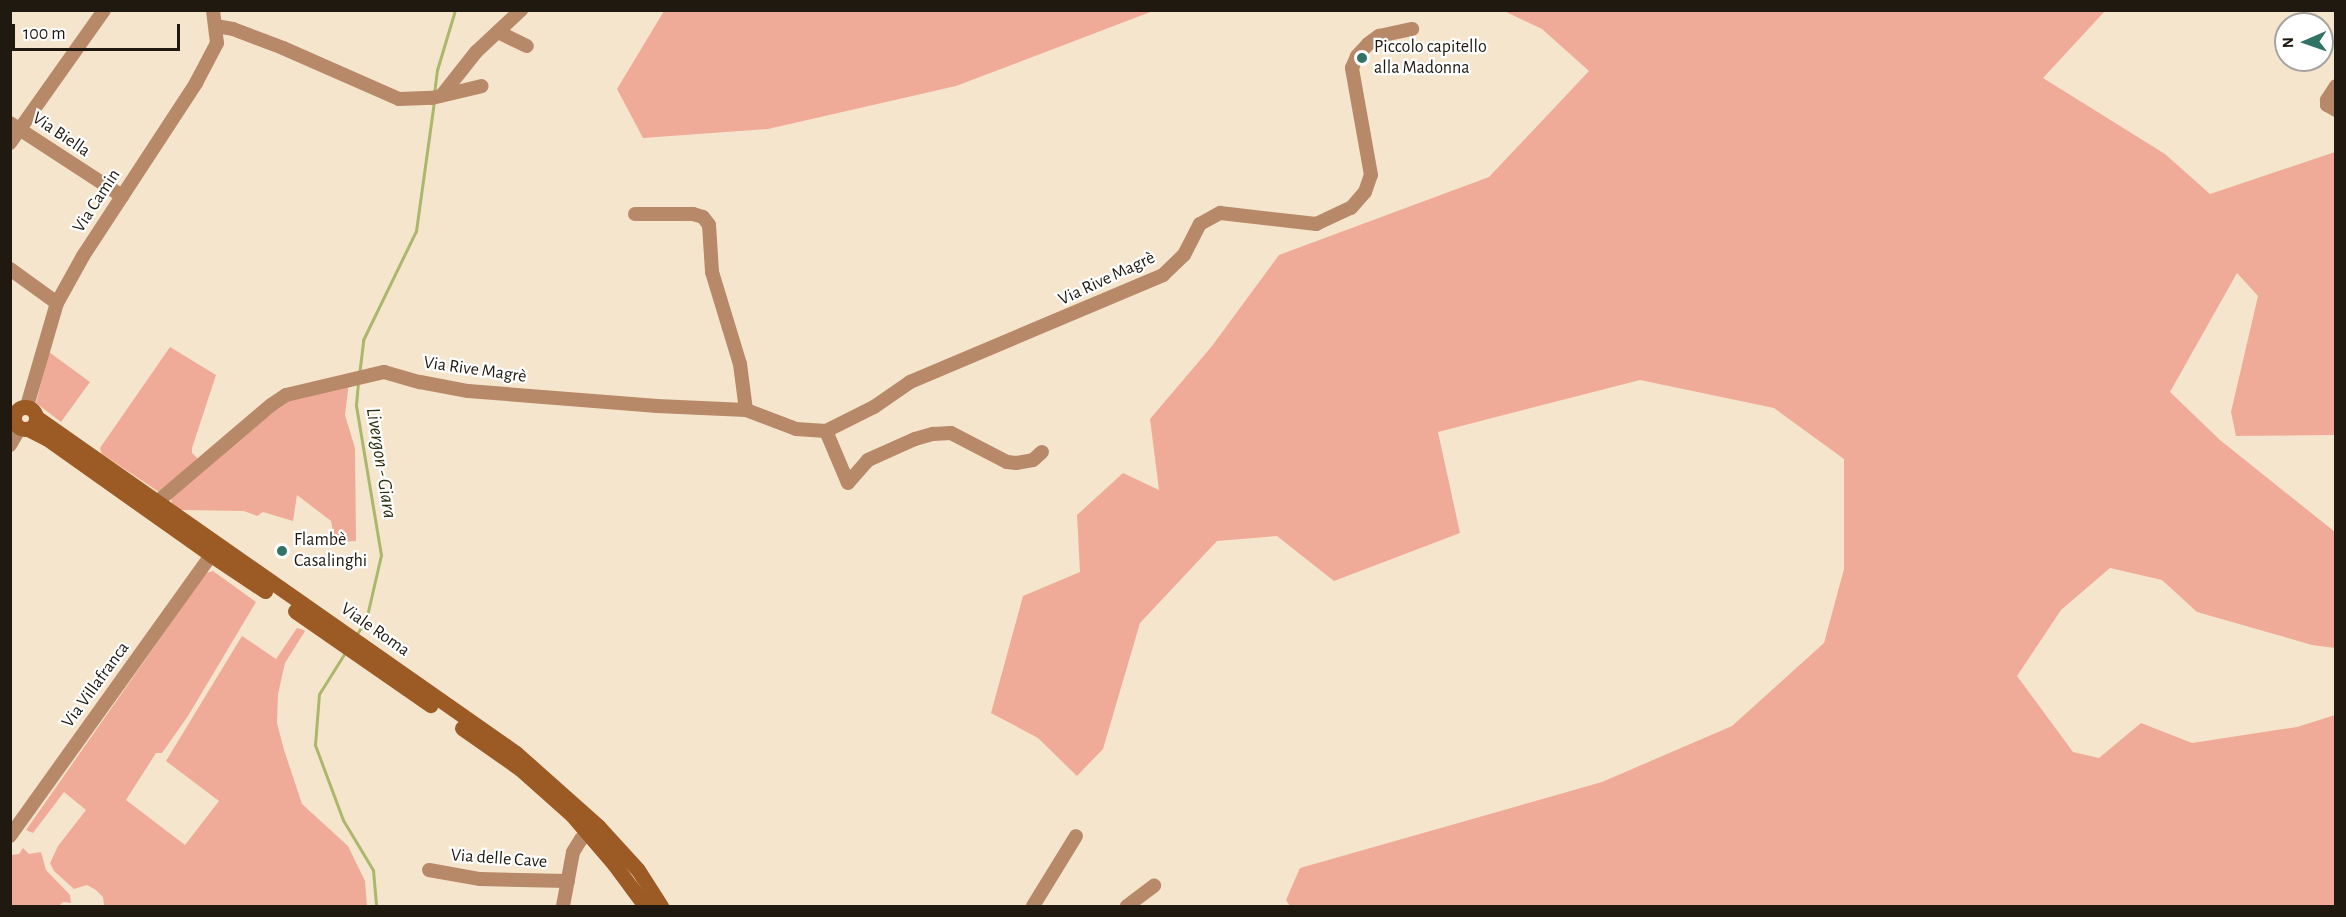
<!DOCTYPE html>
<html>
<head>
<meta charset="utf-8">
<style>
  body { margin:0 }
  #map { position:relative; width:2346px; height:917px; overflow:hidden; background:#f6e5cd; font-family:"Alegreya Sans",sans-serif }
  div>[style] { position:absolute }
  .green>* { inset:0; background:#f0ab98 }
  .stream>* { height:3px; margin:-1.5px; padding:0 1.5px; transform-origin:1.5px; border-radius:1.5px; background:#aab76c }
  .street>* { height:14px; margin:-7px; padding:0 7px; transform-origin:7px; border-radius:7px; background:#b78969 }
  .secondary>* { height:15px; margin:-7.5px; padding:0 7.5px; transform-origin:7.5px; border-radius:7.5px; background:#9c5a25 }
  .secondary>.ring { margin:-7.5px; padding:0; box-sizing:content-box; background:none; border:15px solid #9c5a25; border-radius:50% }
  .dots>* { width:16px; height:16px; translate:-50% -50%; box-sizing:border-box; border:3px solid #fff; border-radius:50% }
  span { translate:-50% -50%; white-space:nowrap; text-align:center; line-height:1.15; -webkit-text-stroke:4.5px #fff; paint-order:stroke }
  .poi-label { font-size:18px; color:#1f1910 }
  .left { translate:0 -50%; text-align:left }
  .street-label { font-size:18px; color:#1f1910 }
  .water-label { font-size:20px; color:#2d3211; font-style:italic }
  .frame { position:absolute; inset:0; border:12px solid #1f1910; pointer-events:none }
  .north { position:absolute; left:2274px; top:12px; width:60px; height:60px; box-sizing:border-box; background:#fff; border:2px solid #a5a39f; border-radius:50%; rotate:268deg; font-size:16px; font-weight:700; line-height:24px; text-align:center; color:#1f1910 }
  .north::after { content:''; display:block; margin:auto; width:21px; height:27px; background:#317466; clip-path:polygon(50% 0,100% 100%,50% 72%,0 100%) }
  .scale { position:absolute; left:12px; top:24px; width:168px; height:27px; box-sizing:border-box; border:3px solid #1f1910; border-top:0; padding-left:8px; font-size:18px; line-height:21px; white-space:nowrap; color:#1f1910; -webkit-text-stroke:4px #fff; paint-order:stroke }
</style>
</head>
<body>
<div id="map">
  <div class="green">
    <i style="clip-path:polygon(664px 11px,664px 10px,1153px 11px,956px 86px,768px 129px,643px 138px,617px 89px)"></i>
    <i style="clip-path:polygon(1504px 11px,2105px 11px,2043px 78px,2165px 154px,2210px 194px,2335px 152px,2335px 435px,2236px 436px,2231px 412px,2258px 296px,2237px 273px,2170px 392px,2220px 440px,2335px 532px,2335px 648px,2312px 645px,2197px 612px,2162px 580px,2110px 568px,2061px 610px,2017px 676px,2073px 752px,2099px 758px,2141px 723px,2192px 743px,2297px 727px,2335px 715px,2335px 906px,1290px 906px,1286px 900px,1300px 868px,1602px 782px,1732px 726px,1824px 643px,1844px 569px,1844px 459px,1774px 408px,1640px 380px,1438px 432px,1460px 533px,1334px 581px,1277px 536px,1217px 541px,1140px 623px,1103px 749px,1077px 776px,1038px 738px,991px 713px,1023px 596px,1080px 572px,1077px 515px,1123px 473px,1159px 490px,1150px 419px,1212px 346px,1279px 255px,1489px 177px,1589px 71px,1542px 29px)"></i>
    <i style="clip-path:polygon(170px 347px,216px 375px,192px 448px,192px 453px,200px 461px,159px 492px,102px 454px,100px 448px)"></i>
    <i style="clip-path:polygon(49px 352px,90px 382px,61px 422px,36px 403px)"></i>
    <i style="clip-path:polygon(349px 382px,345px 415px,355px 448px,356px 541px,335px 542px,331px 521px,297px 495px,293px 521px,263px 512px,257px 516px,244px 511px,180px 510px,172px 504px,171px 498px,284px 401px)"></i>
    <i style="clip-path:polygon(213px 571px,256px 602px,188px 716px,162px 753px,156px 753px,126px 800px,185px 845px,219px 801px,166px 761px,242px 636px,276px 659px,297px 628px,301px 629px,305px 631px,285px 663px,278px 694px,277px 723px,284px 750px,302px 804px,348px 846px,365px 881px,367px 906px,104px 906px,103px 897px,96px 890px,87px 885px,74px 889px,54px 871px,50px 863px,58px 846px,86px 810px,64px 792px,33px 833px,26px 830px,206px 573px)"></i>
    <i style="clip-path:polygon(23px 848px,29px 854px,41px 852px,46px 870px,70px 895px,71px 903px,63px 902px,59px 906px,13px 906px,11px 904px,11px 855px,19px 854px)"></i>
  </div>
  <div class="stream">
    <i style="left:434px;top:94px;width:24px;rotate:-83deg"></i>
    <i style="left:437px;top:70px;width:63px;rotate:-73.3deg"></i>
    <i style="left:359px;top:375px;width:35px;rotate:-83deg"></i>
    <i style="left:363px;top:340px;width:121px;rotate:-64.1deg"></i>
    <i style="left:416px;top:231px;width:131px;rotate:-82.1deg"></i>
    <i style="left:356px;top:635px;width:18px;rotate:-56deg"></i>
    <i style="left:366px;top:620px;width:67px;rotate:-77deg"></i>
    <i style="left:381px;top:555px;width:152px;rotate:-99.5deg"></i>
    <i style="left:356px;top:405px;width:23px;rotate:-85deg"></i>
    <i style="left:346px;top:651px;width:51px;rotate:122.1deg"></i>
    <i style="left:319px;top:694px;width:51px;rotate:94.5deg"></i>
    <i style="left:315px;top:745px;width:80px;rotate:69.5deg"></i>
    <i style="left:343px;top:820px;width:58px;rotate:59deg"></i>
    <i style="left:373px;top:870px;width:36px;rotate:85deg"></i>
  </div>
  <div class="street">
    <i style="left:216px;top:26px;width:17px;rotate:10deg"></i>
    <i style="left:233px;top:29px;width:53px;rotate:20.8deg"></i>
    <i style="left:283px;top:48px;width:127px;rotate:23.7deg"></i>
    <i style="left:399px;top:99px;width:33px;rotate:-2deg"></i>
    <i style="left:432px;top:98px;width:51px;rotate:-13.5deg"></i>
    <i style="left:498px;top:32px;width:32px;rotate:26deg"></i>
    <i style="left:2336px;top:86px;width:17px;rotate:123deg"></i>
    <i style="left:2327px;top:100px;width:5px;rotate:90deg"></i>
    <i style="left:2327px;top:105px;width:10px;rotate:29deg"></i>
    <i style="left:442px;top:95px;width:55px;rotate:-51.7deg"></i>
    <i style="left:476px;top:52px;width:62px;rotate:-43deg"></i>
    <i style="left:10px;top:123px;width:134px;rotate:33.1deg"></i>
    <i style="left:10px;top:143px;width:163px;rotate:-54.7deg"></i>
    <i style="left:635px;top:214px;width:58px"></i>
    <i style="left:693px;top:214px;width:10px;rotate:17deg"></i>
    <i style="left:703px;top:217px;width:10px;rotate:53deg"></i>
    <i style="left:709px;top:225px;width:47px;rotate:86.3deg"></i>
    <i style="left:712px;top:272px;width:96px;rotate:73.1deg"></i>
    <i style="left:740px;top:364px;width:46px;rotate:82.6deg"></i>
    <i style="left:10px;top:269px;width:58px;rotate:35.9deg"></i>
    <i style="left:27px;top:406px;width:107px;rotate:-73.8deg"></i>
    <i style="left:57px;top:303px;width:54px;rotate:-61deg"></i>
    <i style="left:83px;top:256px;width:207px;rotate:-56.8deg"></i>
    <i style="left:196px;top:83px;width:45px;rotate:-62.3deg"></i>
    <i style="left:217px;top:43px;width:33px;rotate:-97deg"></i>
    <i style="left:826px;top:431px;width:56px;rotate:67.1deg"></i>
    <i style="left:848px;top:483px;width:30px;rotate:-49deg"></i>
    <i style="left:868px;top:460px;width:51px;rotate:-24.1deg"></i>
    <i style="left:915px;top:439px;width:19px;rotate:-16deg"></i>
    <i style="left:933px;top:434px;width:18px;rotate:-3deg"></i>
    <i style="left:951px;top:433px;width:63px;rotate:27.4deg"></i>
    <i style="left:1007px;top:462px;width:9px;rotate:6deg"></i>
    <i style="left:1016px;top:463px;width:17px;rotate:-10deg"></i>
    <i style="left:1033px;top:460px;width:12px;rotate:-42deg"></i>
    <i style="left:10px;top:445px;width:20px;rotate:-60deg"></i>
    <i style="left:157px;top:502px;width:150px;rotate:-40.4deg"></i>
    <i style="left:271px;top:405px;width:18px;rotate:-34deg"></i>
    <i style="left:286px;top:395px;width:101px;rotate:-13.2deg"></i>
    <i style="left:384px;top:372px;width:37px;rotate:16deg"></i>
    <i style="left:420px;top:382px;width:49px;rotate:10.6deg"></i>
    <i style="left:468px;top:391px;width:190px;rotate:4.5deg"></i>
    <i style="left:657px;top:406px;width:89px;rotate:2.6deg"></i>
    <i style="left:746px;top:410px;width:53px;rotate:20.8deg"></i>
    <i style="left:796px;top:429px;width:30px;rotate:4deg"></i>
    <i style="left:826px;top:431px;width:54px;rotate:-26.6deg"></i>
    <i style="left:874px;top:407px;width:44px;rotate:-34.8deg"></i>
    <i style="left:910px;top:382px;width:275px;rotate:-22.9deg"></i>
    <i style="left:1163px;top:275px;width:29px;rotate:-44deg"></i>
    <i style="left:1184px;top:255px;width:35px;rotate:-63deg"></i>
    <i style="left:1200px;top:224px;width:23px;rotate:-29deg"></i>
    <i style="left:1220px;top:213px;width:97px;rotate:6.5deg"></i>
    <i style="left:1316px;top:224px;width:38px;rotate:-25deg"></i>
    <i style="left:1351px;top:208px;width:21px;rotate:-49deg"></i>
    <i style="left:1365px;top:192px;width:18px;rotate:-71deg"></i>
    <i style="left:1371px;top:175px;width:109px;rotate:-100.1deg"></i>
    <i style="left:1352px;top:68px;width:13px;rotate:-67deg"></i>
    <i style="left:1357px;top:56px;width:16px;rotate:-47deg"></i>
    <i style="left:1368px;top:44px;width:14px;rotate:-36deg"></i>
    <i style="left:1379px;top:36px;width:34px;rotate:-12deg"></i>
    <i style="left:10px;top:836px;width:345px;rotate:-54.4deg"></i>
    <i style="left:429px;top:870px;width:52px;rotate:10deg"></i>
    <i style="left:480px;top:879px;width:88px;rotate:1.3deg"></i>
    <i style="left:563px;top:906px;width:55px;rotate:-79.5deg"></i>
    <i style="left:573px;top:852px;width:15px;rotate:-58deg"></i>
    <i style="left:581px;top:839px;width:9px;rotate:-27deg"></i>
    <i style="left:1033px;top:906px;width:82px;rotate:-58.4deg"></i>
    <i style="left:1127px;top:906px;width:34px;rotate:-37deg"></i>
  </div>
  <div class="secondary">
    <i class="ring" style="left:14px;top:407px;width:7px;height:7px"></i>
    <i style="left:36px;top:417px;width:586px;rotate:34.99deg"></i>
    <i style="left:516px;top:753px;width:110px;rotate:41.7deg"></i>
    <i style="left:598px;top:826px;width:59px;rotate:47.7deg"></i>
    <i style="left:638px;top:870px;width:43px;rotate:57.4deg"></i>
    <i style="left:28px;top:429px;width:20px;rotate:27deg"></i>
    <i style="left:46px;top:438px;width:202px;rotate:35.3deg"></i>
    <i style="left:211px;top:555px;width:65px;rotate:33.7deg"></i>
    <i style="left:295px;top:611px;width:165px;rotate:34.8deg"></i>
    <i style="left:462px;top:728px;width:70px;rotate:35.1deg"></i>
    <i style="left:519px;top:768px;width:71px;rotate:41.6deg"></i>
    <i style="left:572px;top:815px;width:65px;rotate:49.4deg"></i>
    <i style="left:614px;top:864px;width:52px;rotate:53.6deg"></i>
  </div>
  <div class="dots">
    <i style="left:1362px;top:58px;background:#317466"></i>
    <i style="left:282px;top:551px;background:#317466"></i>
  </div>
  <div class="poi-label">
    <span class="left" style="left:1374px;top:58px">Piccolo capitello<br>alla Madonna</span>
    <span class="left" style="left:294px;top:551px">Flambè<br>Casalinghi</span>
  </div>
  <div class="street-label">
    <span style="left:61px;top:135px;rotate:34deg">Via Biella</span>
    <span style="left:97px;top:201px;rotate:-57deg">Via Camin</span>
    <span style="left:1107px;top:279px;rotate:-25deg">Via Rive Magrè</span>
    <span style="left:475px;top:370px;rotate:8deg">Via Rive Magrè</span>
    <span style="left:375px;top:630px;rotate:35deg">Viale Roma</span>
    <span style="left:96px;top:685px;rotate:-54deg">Via Villafranca</span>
    <span style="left:499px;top:859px;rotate:4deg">Via delle Cave</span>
  </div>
  <div class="water-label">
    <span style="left:381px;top:463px;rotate:81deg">Livergon - Giara</span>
  </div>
  <div class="frame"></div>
  <div class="north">N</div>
  <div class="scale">100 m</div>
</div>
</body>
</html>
